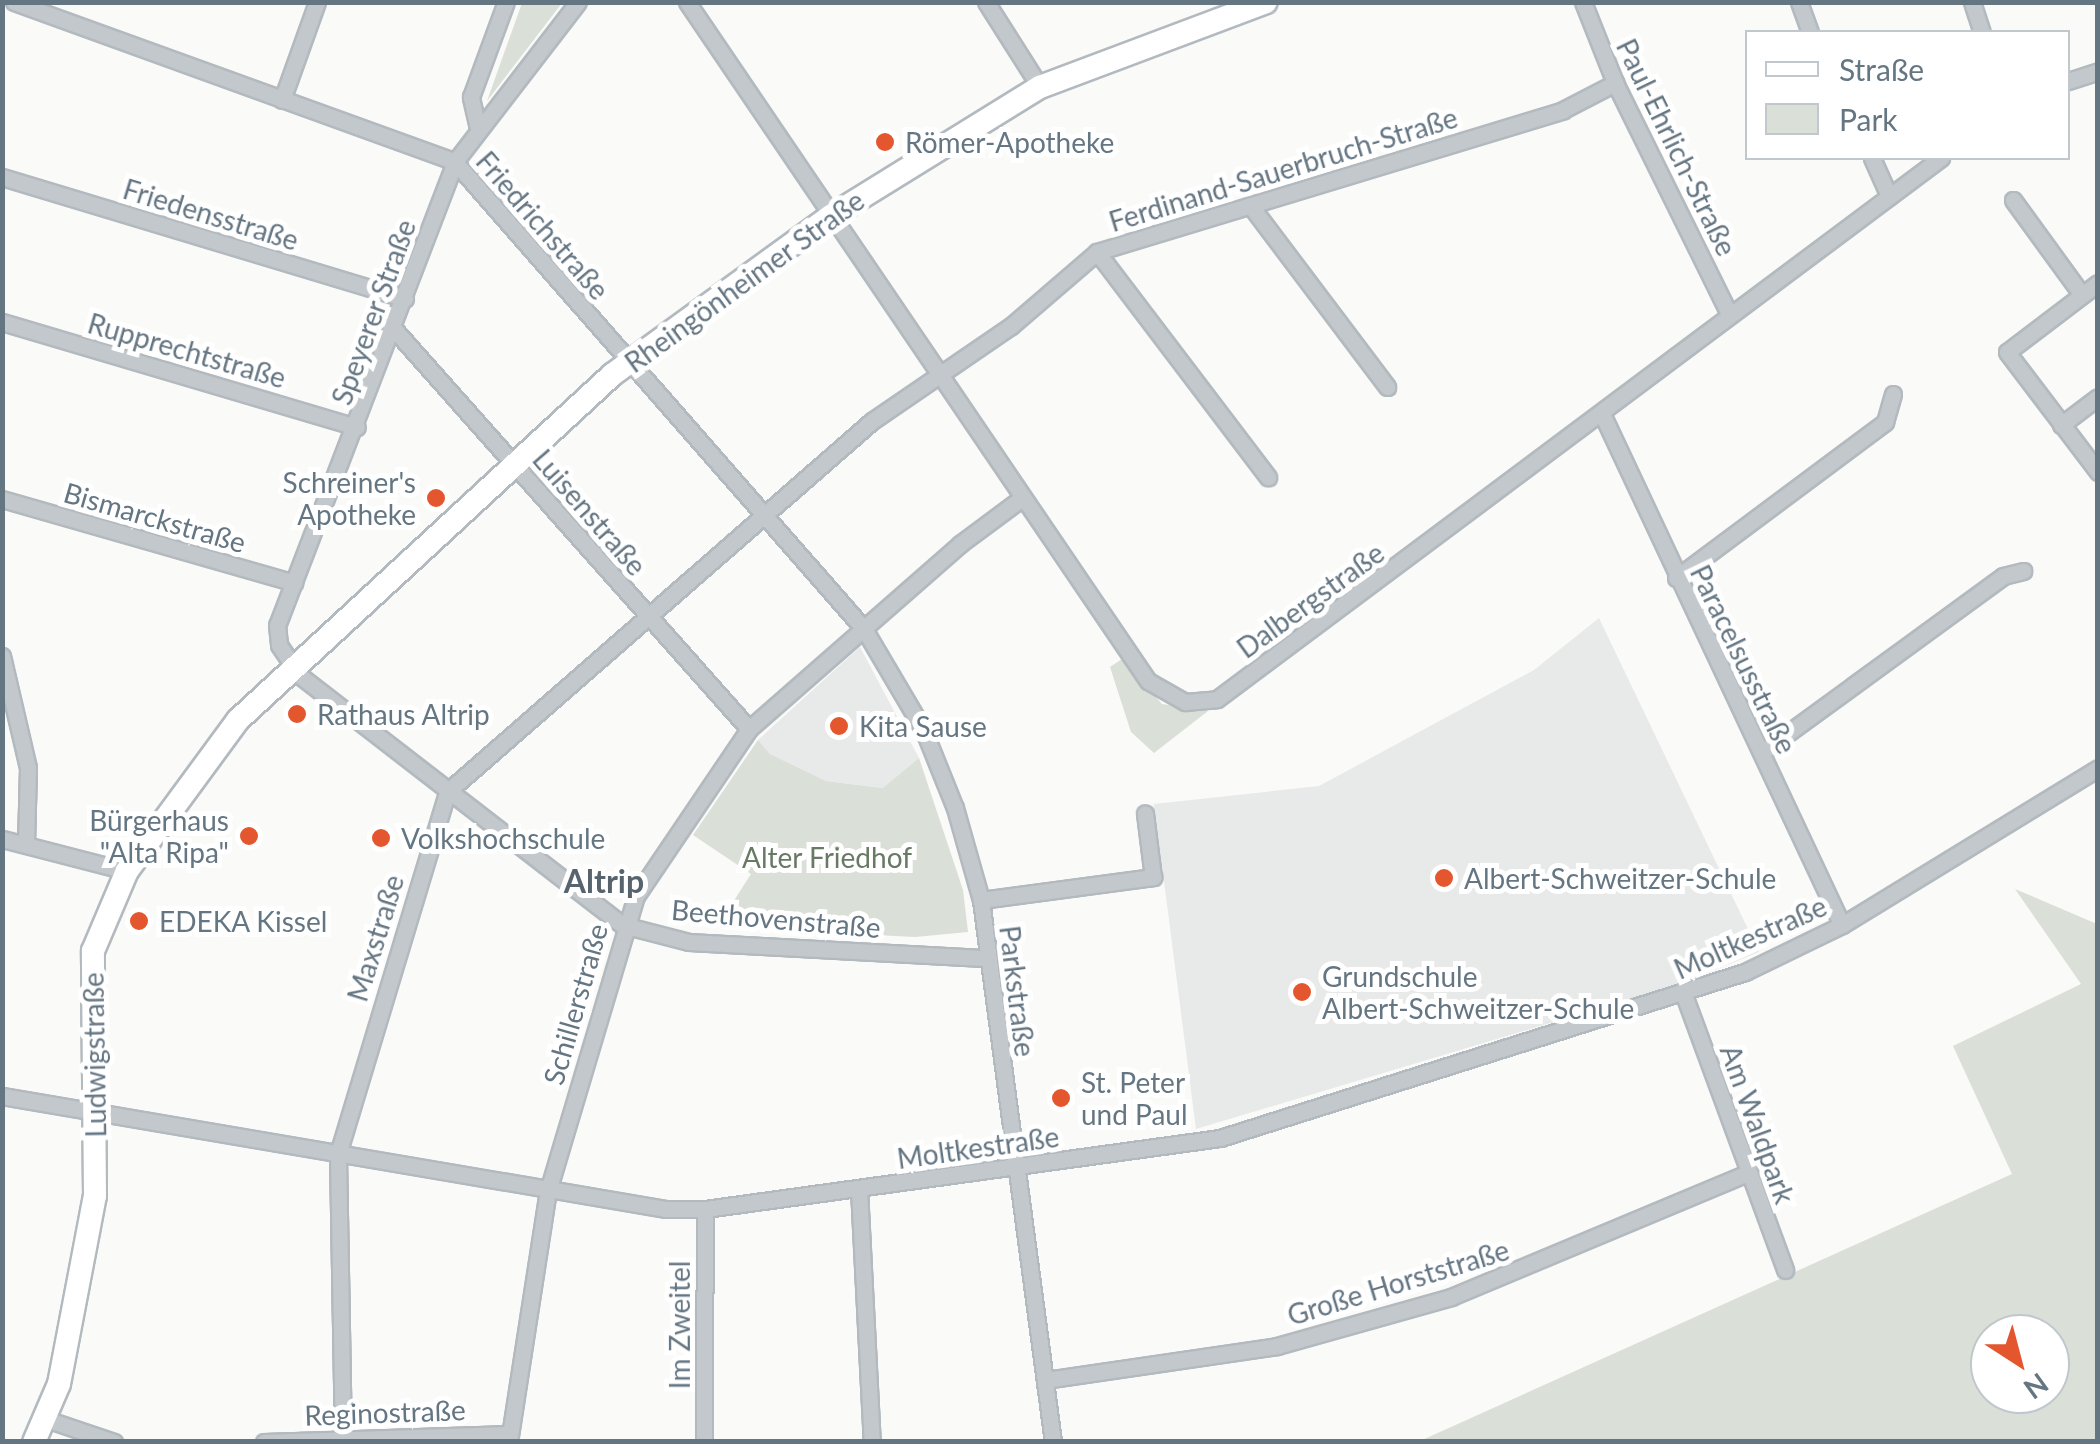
<!DOCTYPE html>
<html>
<head>
<meta charset="utf-8">
<style>
  body { margin:0 }
  #map { position:relative; width:2100px; height:1444px; overflow:hidden; background:#fafaf8; font-family:Lato,sans-serif }
  div>[style] { position:absolute }
  .built>* { inset:0; background:#e8e9e9 }
  .green>* { inset:0; background:#dadfd7 }
  .roads { filter:drop-shadow(2px 0 #b3babf) drop-shadow(-2px 0 #b3babf) drop-shadow(0 2px #b3babf) drop-shadow(0 -2px #b3babf) }
  .street>* { height:15px; margin:-7.5px; padding:0 7.5px; transform-origin:7.5px; border-radius:7.5px; background:#c3c8cc }
  .secondary>* { height:22px; margin:-11px; padding:0 11px; transform-origin:11px; border-radius:11px; background:#fff }
  .dots>* { width:28px; height:28px; translate:-50% -50%; box-sizing:border-box; border:5px solid #fff; border-radius:50% }
  span { translate:-50% -50%; white-space:nowrap; text-align:center; line-height:1.15; -webkit-text-stroke:10px #fff; paint-order:stroke }
  .poi-label { font-size:28px; color:#657683 }
  .left { translate:0 -50%; text-align:left }
  .right { translate:-100% -50%; text-align:right }
  .street-label { font-size:28px; color:#657683 }
  .park-label { font-size:28px; color:#687a64 }
  .quarter-label { font-size:32px; color:#57646e; font-weight:700 }
  .frame { position:absolute; inset:0; border:5px solid #657683; pointer-events:none }
  .legend { position:absolute; left:1745px; top:30px; width:325px; height:130px; box-sizing:border-box; background:#fff; border:2px solid #c1c8cd; margin:0; padding:12px 18px; list-style:none; font-size:30px; color:#657683 }
  .legend li { display:flex; align-items:center; gap:20px; height:50px }
  .legend b { width:50px; border:2px solid #c1c8cd }
  .north { position:absolute; left:1970px; top:1314px; width:100px; height:100px; box-sizing:border-box; background:#fff; border:2px solid #c1c8cd; border-radius:50%; rotate:144deg; font-size:28px; font-weight:700; line-height:40px; text-align:center; color:#657683 }
  .north::after { content:''; display:block; margin:auto; width:35px; height:45px; background:#e4572e; clip-path:polygon(50% 0,100% 100%,50% 72%,0 100%) }
</style>
</head>
<body>
<div id="map">
  <div class="built">
    <i style="clip-path:polygon(1599px 618px,1759px 952px,1681px 984px,1196px 1129px,1154px 804px,1319px 786px,1534px 670px)"></i>
    <i style="clip-path:polygon(860px 647px,919px 758px,884px 788px,826px 781px,770px 754px,758px 740px)"></i>
  </div>
  <div class="green">
    <i style="clip-path:polygon(522px 3px,562px 3px,487px 101px)"></i>
    <i style="clip-path:polygon(1122px 659px,1162px 704px,1208px 711px,1154px 753px,1131px 732px,1110px 667px)"></i>
    <i style="clip-path:polygon(758px 740px,770px 754px,826px 781px,883px 788px,919px 758px,963px 890px,968px 932px,915px 937px,717px 927px,751px 874px,693px 835px)"></i>
    <i style="clip-path:polygon(evenodd,2015px 889px,2097px 924px,2097px 1441px,1420px 1441px,2012px 1174px,1953px 1046px,2081px 984px,2015px 889px,1990px 1334px,2050px 1334px,2050px 1394px,1990px 1394px,1990px 1334px)"></i>
  </div>
  <div class="roads">
    <div class="street">
      <i style="left:14px;top:2px;width:469px;rotate:19.9deg"></i>
      <i style="left:455px;top:162px;width:621px;rotate:48.79deg"></i>
      <i style="left:864px;top:629px;width:118px;rotate:59.5deg"></i>
      <i style="left:924px;top:731px;width:83px;rotate:68.1deg"></i>
      <i style="left:955px;top:808px;width:96px;rotate:74.2deg"></i>
      <i style="left:981px;top:900px;width:547px;rotate:82.43deg"></i>
      <i style="left:578px;top:2px;width:202px;rotate:127.6deg"></i>
      <i style="left:455px;top:162px;width:496px;rotate:111deg"></i>
      <i style="left:277px;top:625px;width:20px;rotate:84deg"></i>
      <i style="left:279px;top:645px;width:36px;rotate:56deg"></i>
      <i style="left:299px;top:675px;width:409px;rotate:37.7deg"></i>
      <i style="left:623px;top:925px;width:68px;rotate:14.4deg"></i>
      <i style="left:689px;top:942px;width:299px;rotate:3.1deg"></i>
      <i style="left:687px;top:2px;width:821px;rotate:55.83deg"></i>
      <i style="left:1148px;top:681px;width:43px;rotate:29.6deg"></i>
      <i style="left:1185px;top:702px;width:32px;rotate:-5deg"></i>
      <i style="left:1217px;top:699px;width:904px;rotate:-36.77deg"></i>
      <i style="left:986px;top:2px;width:101px;rotate:57.6deg"></i>
      <i style="left:1583px;top:2px;width:87px;rotate:68.4deg"></i>
      <i style="left:1615px;top:83px;width:255px;rotate:63.7deg"></i>
      <i style="left:1799px;top:2px;width:32px;rotate:70deg"></i>
      <i style="left:1972px;top:2px;width:32px;rotate:72deg"></i>
      <i style="left:2068px;top:81px;width:32px;rotate:-18deg"></i>
      <i style="left:282px;top:100px;width:104px;rotate:-70.3deg"></i>
      <i style="left:478px;top:128px;width:32px;rotate:-103deg"></i>
      <i style="left:471px;top:97px;width:101px;rotate:-69.8deg"></i>
      <i style="left:1872px;top:158px;width:42px;rotate:65.9deg"></i>
      <i style="left:2px;top:177px;width:421px;rotate:16.8deg"></i>
      <i style="left:2013px;top:200px;width:117px;rotate:54deg"></i>
      <i style="left:1250px;top:205px;width:228px;rotate:53deg"></i>
      <i style="left:1097px;top:252px;width:283px;rotate:52.8deg"></i>
      <i style="left:2098px;top:283px;width:114px;rotate:142.8deg"></i>
      <i style="left:2007px;top:352px;width:151px;rotate:52.8deg"></i>
      <i style="left:2px;top:322px;width:370px;rotate:16.5deg"></i>
      <i style="left:393px;top:328px;width:536px;rotate:48.4deg"></i>
      <i style="left:1603px;top:416px;width:562px;rotate:64.85deg"></i>
      <i style="left:2061px;top:425px;width:46px;rotate:-37.1deg"></i>
      <i style="left:2px;top:499px;width:304px;rotate:16deg"></i>
      <i style="left:1676px;top:578px;width:261px;rotate:-36.7deg"></i>
      <i style="left:1885px;top:422px;width:29px;rotate:-74deg"></i>
      <i style="left:2px;top:656px;width:115px;rotate:76.9deg"></i>
      <i style="left:28px;top:768px;width:76px;rotate:91.5deg"></i>
      <i style="left:1762px;top:752px;width:298px;rotate:-36.1deg"></i>
      <i style="left:2003px;top:576px;width:21px;rotate:-14deg"></i>
      <i style="left:2px;top:839px;width:129px;rotate:14.4deg"></i>
      <i style="left:981px;top:900px;width:174px;rotate:-7.6deg"></i>
      <i style="left:1153px;top:877px;width:64px;rotate:-97.2deg"></i>
      <i style="left:1684px;top:995px;width:293px;rotate:69.8deg"></i>
      <i style="left:2px;top:1096px;width:674px;rotate:9.66deg"></i>
      <i style="left:666px;top:1209px;width:39px"></i>
      <i style="left:705px;top:1209px;width:520px;rotate:-7.85deg"></i>
      <i style="left:1220px;top:1138px;width:551px;rotate:-17.55deg"></i>
      <i style="left:1745px;top:972px;width:108px;rotate:-25.9deg"></i>
      <i style="left:1842px;top:925px;width:300px;rotate:-31.5deg"></i>
      <i style="left:859px;top:1189px;width:253px;rotate:87.1deg"></i>
      <i style="left:1045px;top:1380px;width:234px;rotate:-8.3deg"></i>
      <i style="left:1277px;top:1346px;width:181px;rotate:-15.7deg"></i>
      <i style="left:1451px;top:1297px;width:322px;rotate:-22.7deg"></i>
      <i style="left:46px;top:1419px;width:72px;rotate:18.7deg"></i>
      <i style="left:264px;top:1442px;width:245px;rotate:-1.9deg"></i>
      <i style="left:343px;top:1442px;width:288px;rotate:-91deg"></i>
      <i style="left:338px;top:1154px;width:378px;rotate:-73.2deg"></i>
      <i style="left:447px;top:792px;width:564px;rotate:-41.12deg"></i>
      <i style="left:872px;top:421px;width:168px;rotate:-34.4deg"></i>
      <i style="left:1011px;top:326px;width:113px;rotate:-40.7deg"></i>
      <i style="left:1097px;top:252px;width:487px;rotate:-16.9deg"></i>
      <i style="left:1563px;top:110px;width:59px;rotate:-27.4deg"></i>
      <i style="left:509px;top:1442px;width:254px;rotate:-81.2deg"></i>
      <i style="left:548px;top:1191px;width:308px;rotate:-73.4deg"></i>
      <i style="left:636px;top:896px;width:202px;rotate:-55.9deg"></i>
      <i style="left:749px;top:729px;width:281px;rotate:-41.2deg"></i>
      <i style="left:960px;top:544px;width:77px;rotate:-36.6deg"></i>
      <i style="left:704px;top:1442px;width:233px;rotate:-89.8deg"></i>
    </div>
    <div class="secondary">
      <i style="left:34px;top:1442px;width:63px;rotate:-66.7deg"></i>
      <i style="left:59px;top:1384px;width:191px;rotate:-79.2deg"></i>
      <i style="left:95px;top:1196px;width:245px;rotate:-90.5deg"></i>
      <i style="left:93px;top:951px;width:87px;rotate:-67deg"></i>
      <i style="left:127px;top:871px;width:187px;rotate:-53.7deg"></i>
      <i style="left:238px;top:720px;width:509px;rotate:-42.69deg"></i>
      <i style="left:612px;top:375px;width:271px;rotate:-36deg"></i>
      <i style="left:831px;top:216px;width:246px;rotate:-31.7deg"></i>
      <i style="left:1040px;top:87px;width:241px;rotate:-20.6deg"></i>
    </div>
  </div>
  <div class="dots">
    <i style="left:885px;top:142px;background:#e4572e"></i>
    <i style="left:436px;top:498px;background:#e4572e"></i>
    <i style="left:297px;top:714px;background:#e4572e"></i>
    <i style="left:839px;top:726px;background:#e4572e"></i>
    <i style="left:249px;top:836px;background:#e4572e"></i>
    <i style="left:381px;top:838px;background:#e4572e"></i>
    <i style="left:1444px;top:878px;background:#e4572e"></i>
    <i style="left:139px;top:921px;background:#e4572e"></i>
    <i style="left:1302px;top:992px;background:#e4572e"></i>
    <i style="left:1061px;top:1098px;background:#e4572e"></i>
  </div>
  <div class="poi-label">
    <span class="left" style="left:905px;top:142px">Römer-Apotheke</span>
    <span class="right" style="left:416px;top:498px">Schreiner's<br>Apotheke</span>
    <span class="left" style="left:317px;top:714px">Rathaus Altrip</span>
    <span class="left" style="left:859px;top:726px">Kita Sause</span>
    <span class="right" style="left:229px;top:836px">Bürgerhaus<br>"Alta Ripa"</span>
    <span class="left" style="left:401px;top:838px">Volkshochschule</span>
    <span class="left" style="left:1464px;top:878px">Albert-Schweitzer-Schule</span>
    <span class="left" style="left:159px;top:921px">EDEKA Kissel</span>
    <span class="left" style="left:1322px;top:992px">Grundschule<br>Albert-Schweitzer-Schule</span>
    <span class="left" style="left:1081px;top:1098px">St. Peter<br>und Paul</span>
  </div>
  <div class="street-label">
    <span style="left:1677px;top:147px;rotate:64deg">Paul-Ehrlich-Straße</span>
    <span style="left:1283px;top:169px;rotate:-17deg">Ferdinand-Sauerbruch-Straße</span>
    <span style="left:211px;top:214px;rotate:17deg">Friedensstraße</span>
    <span style="left:543px;top:225px;rotate:49deg">Friedrichstraße</span>
    <span style="left:744px;top:281px;rotate:-36deg">Rheingönheimer Straße</span>
    <span style="left:373px;top:312px;rotate:-70deg">Speyerer Straße</span>
    <span style="left:187px;top:350px;rotate:16deg">Rupprechtstraße</span>
    <span style="left:590px;top:512px;rotate:49deg">Luisenstraße</span>
    <span style="left:155px;top:517px;rotate:16deg">Bismarckstraße</span>
    <span style="left:1310px;top:600px;rotate:-36deg">Dalbergstraße</span>
    <span style="left:1744px;top:659px;rotate:64deg">Paracelsusstraße</span>
    <span style="left:776px;top:918px;rotate:5deg">Beethovenstraße</span>
    <span style="left:1750px;top:937px;rotate:-24deg">Moltkestraße</span>
    <span style="left:375px;top:938px;rotate:-73deg">Maxstraße</span>
    <span style="left:1018px;top:991px;rotate:83deg">Parkstraße</span>
    <span style="left:575px;top:1004px;rotate:-74deg">Schillerstraße</span>
    <span style="left:94px;top:1055px;rotate:-91deg">Ludwigstraße</span>
    <span style="left:1758px;top:1124px;rotate:70deg">Am Waldpark</span>
    <span style="left:978px;top:1147px;rotate:-8deg">Moltkestraße</span>
    <span style="left:1398px;top:1282px;rotate:-17deg">Große Horststraße</span>
    <span style="left:679px;top:1325px;rotate:-90deg">Im Zweitel</span>
    <span style="left:385px;top:1412px;rotate:-2deg">Reginostraße</span>
  </div>
  <div class="park-label">
    <span style="left:827px;top:857px">Alter Friedhof</span>
  </div>
  <div class="quarter-label">
    <span style="left:604px;top:881px">Altrip</span>
  </div>
  <div class="frame"></div>
  <ul class="legend">
  <li><b style="height:12px;background:#fff"></b>Straße</li>
  <li><b style="height:28px;background:#dadfd7"></b>Park</li>
  </ul>
  <div class="north">N</div>
</div>
</body>
</html>
